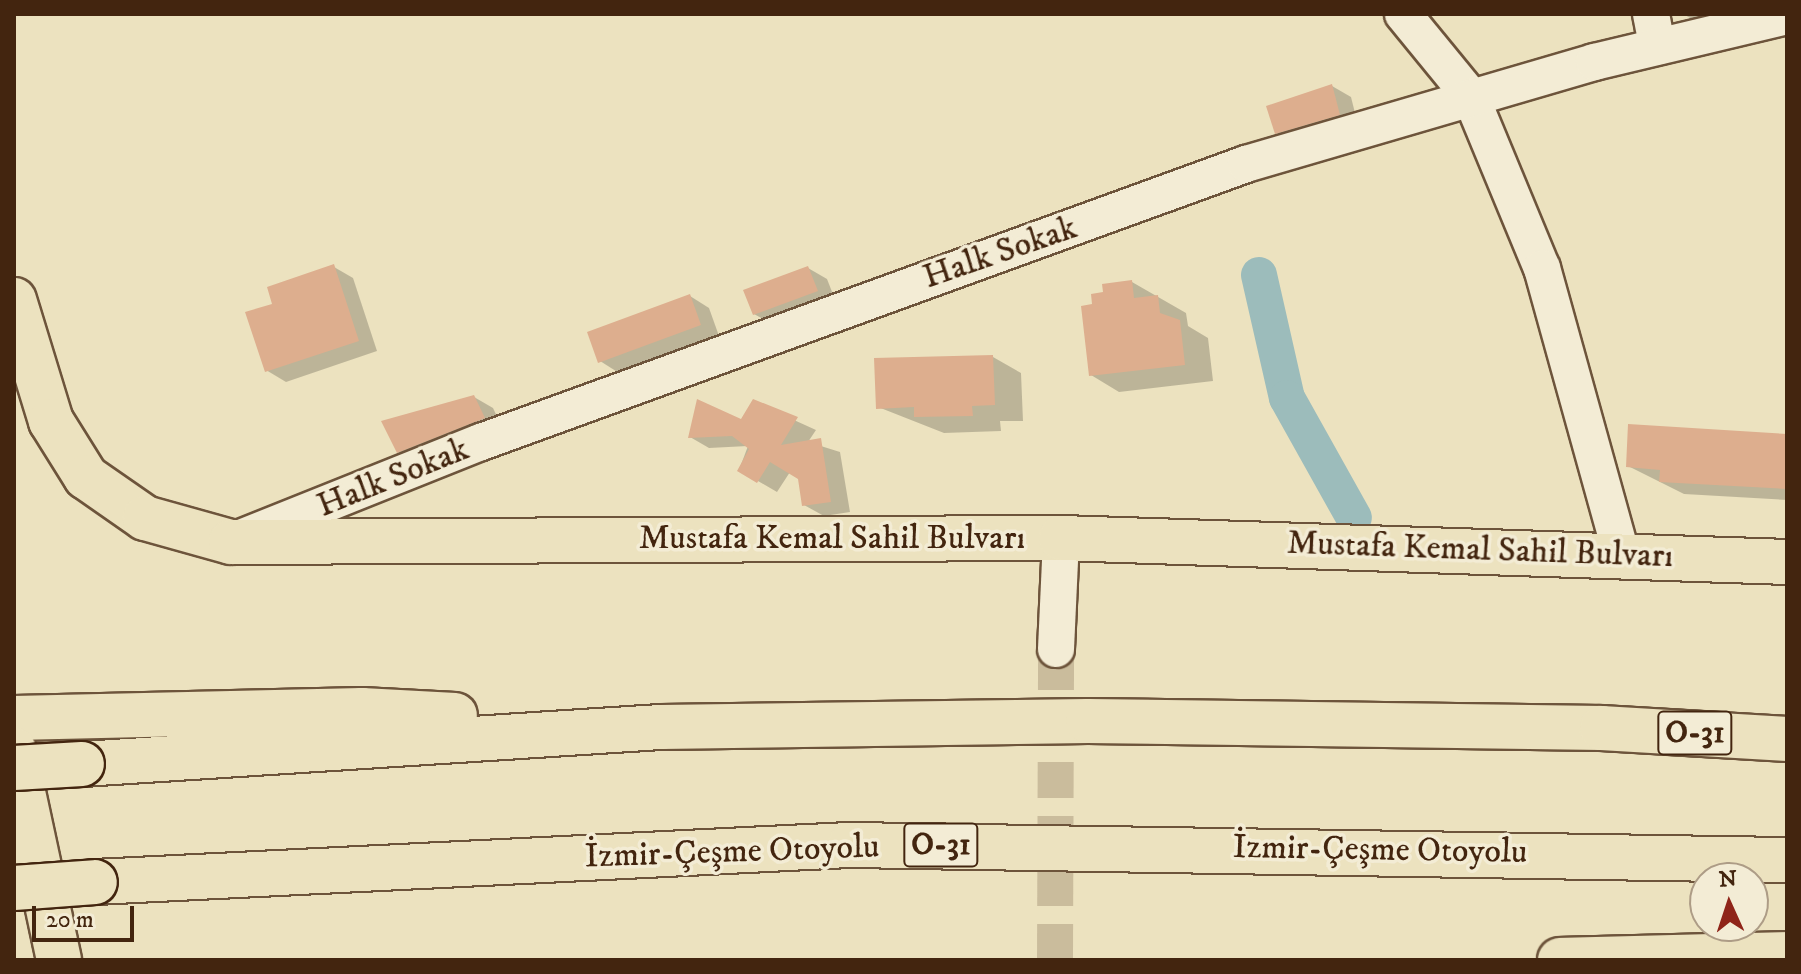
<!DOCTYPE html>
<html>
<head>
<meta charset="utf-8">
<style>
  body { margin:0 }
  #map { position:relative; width:1801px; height:974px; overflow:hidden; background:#ece2bf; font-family:"IM FELL DW Pica",serif }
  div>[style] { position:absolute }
  .shadow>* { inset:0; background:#0003 }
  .canal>* { height:36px; margin:-18px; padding:0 18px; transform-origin:18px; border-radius:18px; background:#9cbcbb }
  .building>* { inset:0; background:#ddae8e }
  .minor-tunnel>* { height:36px; margin-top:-18px; transform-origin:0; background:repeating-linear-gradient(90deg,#cabc9c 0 36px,transparent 0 54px) }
  .roads { filter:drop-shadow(2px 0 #6d543b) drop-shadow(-2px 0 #6d543b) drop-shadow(0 2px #6d543b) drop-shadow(0 -2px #6d543b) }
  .minor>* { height:36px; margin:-18px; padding:0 18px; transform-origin:18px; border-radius:18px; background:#f3ecd5 }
  .major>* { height:44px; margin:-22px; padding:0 22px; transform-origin:22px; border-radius:22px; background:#ece2bf }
  .highway>* { height:44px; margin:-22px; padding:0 22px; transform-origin:22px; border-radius:22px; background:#ece2bf }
  .bridges { filter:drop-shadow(2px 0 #43250f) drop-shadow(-2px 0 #43250f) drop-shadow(0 2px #43250f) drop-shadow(0 -2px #43250f) }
  .highway-bridge>* { height:44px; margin:-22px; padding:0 22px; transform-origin:22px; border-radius:22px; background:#ece2bf }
  span { translate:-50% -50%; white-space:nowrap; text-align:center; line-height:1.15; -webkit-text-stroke:7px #f3ecd5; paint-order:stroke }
  .shield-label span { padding:2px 6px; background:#f3ecd5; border:2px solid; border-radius:6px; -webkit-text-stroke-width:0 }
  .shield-label { font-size:32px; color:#43250f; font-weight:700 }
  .street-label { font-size:34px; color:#43250f }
  .frame { position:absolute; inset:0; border:16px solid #43250f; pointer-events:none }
  .north { position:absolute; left:1689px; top:862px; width:80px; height:80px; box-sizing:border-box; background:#f3ecd5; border:2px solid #ad9c86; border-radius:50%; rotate:357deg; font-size:22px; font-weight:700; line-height:32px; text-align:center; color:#43250f }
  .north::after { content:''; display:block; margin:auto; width:28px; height:36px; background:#8f2418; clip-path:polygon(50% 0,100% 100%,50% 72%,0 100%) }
  .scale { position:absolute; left:32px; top:906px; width:102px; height:36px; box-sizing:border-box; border:4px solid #43250f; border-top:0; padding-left:10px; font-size:24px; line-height:28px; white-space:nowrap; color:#43250f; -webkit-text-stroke:6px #f3ecd5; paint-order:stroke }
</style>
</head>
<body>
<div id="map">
  <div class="shadow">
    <i style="clip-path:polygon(1683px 14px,1726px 14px,1694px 20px)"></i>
    <i style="clip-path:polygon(1332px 86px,1351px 97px,1358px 125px,1296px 143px,1277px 132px)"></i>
    <i style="clip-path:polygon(334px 267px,353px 278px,377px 351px,286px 382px,266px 370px,274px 305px)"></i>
    <i style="clip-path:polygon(808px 268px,827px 279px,836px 302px,774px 325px,754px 314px)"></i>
    <i style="clip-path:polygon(1132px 282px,1186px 313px,1188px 326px,1208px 338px,1213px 381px,1119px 392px,1091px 375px,1094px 306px)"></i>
    <i style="clip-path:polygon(690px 296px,709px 308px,719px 336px,619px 373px,600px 361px)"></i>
    <i style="clip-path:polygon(993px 357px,1021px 373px,1023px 421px,1000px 421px,1001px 431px,944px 433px,878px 407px)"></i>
    <i style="clip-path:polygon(474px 397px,493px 408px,503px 429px,418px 463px,398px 452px,384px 423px)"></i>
    <i style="clip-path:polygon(754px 402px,816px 430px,808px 442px,840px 452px,850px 512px,824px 516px,804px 505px,800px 478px,790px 472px,777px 492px,739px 470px,748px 446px,709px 448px,690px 437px,742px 422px)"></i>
    <i style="clip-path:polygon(1787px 436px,1787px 500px,1684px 494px,1628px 466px)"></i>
  </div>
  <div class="canal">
    <i style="left:1259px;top:275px;width:126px;rotate:77.2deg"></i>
    <i style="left:1287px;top:398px;width:137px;rotate:60.8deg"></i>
  </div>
  <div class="building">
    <i style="clip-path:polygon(1332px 84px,1340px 115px,1275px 134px,1266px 106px)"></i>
    <i style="clip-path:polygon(334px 264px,359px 341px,265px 372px,245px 312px,272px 304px,267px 287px)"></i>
    <i style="clip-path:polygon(808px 266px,818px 291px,753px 315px,743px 290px)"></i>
    <i style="clip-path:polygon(1132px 280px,1134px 298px,1158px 295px,1160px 313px,1180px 320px,1185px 365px,1089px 376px,1081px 306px,1092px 304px,1091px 294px,1103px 292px,1102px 284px)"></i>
    <i style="clip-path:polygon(690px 294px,701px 325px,598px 363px,587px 332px)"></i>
    <i style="clip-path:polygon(993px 355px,995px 405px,972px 406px,973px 416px,914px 417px,914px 407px,876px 409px,874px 358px)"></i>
    <i style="clip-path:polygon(474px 395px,485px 418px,397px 453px,381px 421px)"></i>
    <i style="clip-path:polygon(697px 399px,741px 419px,753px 399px,798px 417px,781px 445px,821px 438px,831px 502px,802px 506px,798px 479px,770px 462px,757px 483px,737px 471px,749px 449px,732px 436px,688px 438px)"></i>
    <i style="clip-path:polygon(1628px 424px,1787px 434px,1787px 489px,1659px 482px,1660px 470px,1626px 467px)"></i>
  </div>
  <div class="minor-tunnel">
    <i style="left:1055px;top:960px;width:311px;rotate:-89.8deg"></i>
  </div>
  <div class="roads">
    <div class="minor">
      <i style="left:1403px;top:14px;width:107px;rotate:50.7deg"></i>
      <i style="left:1471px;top:97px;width:185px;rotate:67.5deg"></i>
      <i style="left:1542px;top:268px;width:295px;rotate:74.5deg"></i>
      <i style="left:1651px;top:14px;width:33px;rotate:79deg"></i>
      <i style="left:243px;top:537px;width:256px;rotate:-21.8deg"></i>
      <i style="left:481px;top:442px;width:814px;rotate:-19.97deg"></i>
      <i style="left:1246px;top:164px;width:363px;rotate:-16.3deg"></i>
      <i style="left:1594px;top:62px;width:198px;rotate:-13.4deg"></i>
      <i style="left:1056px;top:649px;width:111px;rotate:-87.4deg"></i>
    </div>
    <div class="major">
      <i style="left:14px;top:300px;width:127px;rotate:73deg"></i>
      <i style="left:51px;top:421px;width:66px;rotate:58deg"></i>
      <i style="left:86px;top:477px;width:72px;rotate:34.8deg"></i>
      <i style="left:145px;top:518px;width:89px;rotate:15.6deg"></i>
      <i style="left:231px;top:542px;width:830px;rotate:-0.28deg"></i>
      <i style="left:1061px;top:538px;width:726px;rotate:1.89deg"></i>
    </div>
    <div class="highway">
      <i style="left:14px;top:718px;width:348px;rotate:-1.3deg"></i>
      <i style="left:362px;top:710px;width:93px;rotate:3.1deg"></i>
      <i style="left:14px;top:750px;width:215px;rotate:77.9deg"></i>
      <i style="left:82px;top:764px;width:580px;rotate:-3.66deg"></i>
      <i style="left:661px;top:727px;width:427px;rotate:-0.8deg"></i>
      <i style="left:1088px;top:721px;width:514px;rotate:0.78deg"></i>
      <i style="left:1602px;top:728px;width:185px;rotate:3.4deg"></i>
      <i style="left:95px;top:882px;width:756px;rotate:-2.81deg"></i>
      <i style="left:850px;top:845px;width:937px;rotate:0.92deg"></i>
      <i style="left:1560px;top:960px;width:227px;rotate:-1.5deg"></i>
    </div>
  </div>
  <div class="bridges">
    <div class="highway-bridge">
      <i style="left:14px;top:768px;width:68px;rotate:-3.4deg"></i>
      <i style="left:14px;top:888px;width:81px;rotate:-4.2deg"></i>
    </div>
  </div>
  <div class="shield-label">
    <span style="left:1695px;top:733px">O-31</span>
    <span style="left:941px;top:845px">O-31</span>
  </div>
  <div class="street-label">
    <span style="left:1000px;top:253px;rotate:-19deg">Halk Sokak</span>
    <span style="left:393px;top:478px;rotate:-22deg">Halk Sokak</span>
    <span style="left:832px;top:539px">Mustafa Kemal Sahil Bulvarı</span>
    <span style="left:1480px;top:550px;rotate:2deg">Mustafa Kemal Sahil Bulvarı</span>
    <span style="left:1380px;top:850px;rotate:1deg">İzmir-Çeşme Otoyolu</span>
    <span style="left:732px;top:852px;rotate:-2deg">İzmir-Çeşme Otoyolu</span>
  </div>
  <div class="frame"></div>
  <div class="north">N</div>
  <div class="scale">20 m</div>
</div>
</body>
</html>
